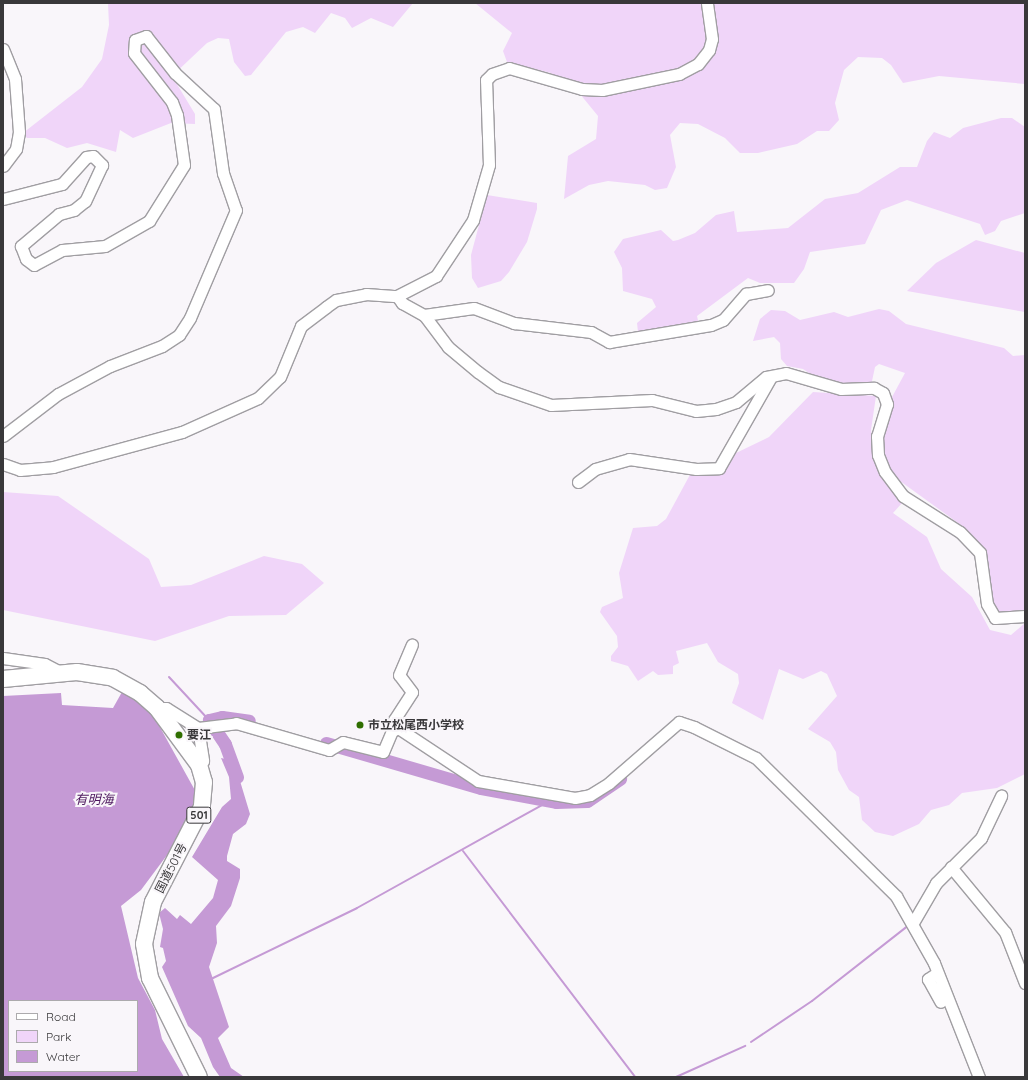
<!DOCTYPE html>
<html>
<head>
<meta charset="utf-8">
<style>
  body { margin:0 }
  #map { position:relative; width:1028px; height:1080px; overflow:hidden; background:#f9f6fa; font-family:Quicksand,"Noto Sans JP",sans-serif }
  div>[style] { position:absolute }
  .green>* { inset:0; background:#f0d5f9 }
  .water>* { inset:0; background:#c59ad5 }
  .stream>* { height:2px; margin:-1px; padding:0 1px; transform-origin:1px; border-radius:1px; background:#c59ad5 }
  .river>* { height:13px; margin:-6.5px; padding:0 6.5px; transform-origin:6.5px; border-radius:6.5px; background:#c59ad5 }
  .roads { filter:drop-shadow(1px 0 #a09ea2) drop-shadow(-1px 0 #a09ea2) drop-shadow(0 1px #a09ea2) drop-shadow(0 -1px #a09ea2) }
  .minor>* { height:11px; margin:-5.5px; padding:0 5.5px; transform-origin:5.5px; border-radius:5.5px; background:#fff }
  .highway>* { height:16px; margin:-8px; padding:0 8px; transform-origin:8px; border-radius:8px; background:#fff }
  .dots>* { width:11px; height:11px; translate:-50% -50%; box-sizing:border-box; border:2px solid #f9f6fa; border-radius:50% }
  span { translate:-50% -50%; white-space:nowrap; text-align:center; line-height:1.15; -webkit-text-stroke:4px #f9f6fa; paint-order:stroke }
  .shield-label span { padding:1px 3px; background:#f9f6fa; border:1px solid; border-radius:3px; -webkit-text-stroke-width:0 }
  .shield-label { font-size:11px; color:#39383a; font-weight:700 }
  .poi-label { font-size:12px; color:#39383a; font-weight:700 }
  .left { translate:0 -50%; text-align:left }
  .street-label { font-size:12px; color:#39383a }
  .water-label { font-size:13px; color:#4e185f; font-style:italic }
  .frame { position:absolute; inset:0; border:4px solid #39383a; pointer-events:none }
  .legend { position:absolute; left:8px; top:1000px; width:130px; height:72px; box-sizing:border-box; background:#f9f6fa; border:1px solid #acaaad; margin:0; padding:5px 7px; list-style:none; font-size:12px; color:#39383a }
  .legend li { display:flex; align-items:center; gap:8px; height:20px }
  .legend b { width:20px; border:1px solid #acaaad }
</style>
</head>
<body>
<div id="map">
  <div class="green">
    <i style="clip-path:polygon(108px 3px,413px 3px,393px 27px,371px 18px,352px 28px,345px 18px,331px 13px,315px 33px,303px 27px,286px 32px,251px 75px,245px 76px,234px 62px,229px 39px,218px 38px,207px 43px,172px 76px,195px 114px,195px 124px,171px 123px,133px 138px,120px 130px,116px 152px,87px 143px,67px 148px,45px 138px,27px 138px,23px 133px,82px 87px,102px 59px,109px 25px)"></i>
    <i style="clip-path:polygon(475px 3px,1025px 3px,1025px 84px,939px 76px,903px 83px,891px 65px,882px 58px,858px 57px,844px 70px,835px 103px,839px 120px,829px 131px,817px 131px,797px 144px,758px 153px,740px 153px,725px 138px,698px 124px,680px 123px,670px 135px,676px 167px,667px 188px,655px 190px,645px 185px,608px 181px,589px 185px,564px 199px,568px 156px,596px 139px,598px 116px,580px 94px,559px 88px,551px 73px,507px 62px,503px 51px,512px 33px)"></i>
    <i style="clip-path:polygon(1001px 118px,1012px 118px,1025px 127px,1025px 213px,1001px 221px,995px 231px,985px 235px,980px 224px,907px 200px,881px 210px,865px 244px,810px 252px,804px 269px,794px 283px,760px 283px,748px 278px,697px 316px,699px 325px,638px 332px,637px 323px,656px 307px,652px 299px,623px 291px,622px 268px,614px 252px,623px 239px,661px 230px,673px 241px,678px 240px,695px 233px,716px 215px,734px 211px,737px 232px,788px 228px,825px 199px,858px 193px,900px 167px,917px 167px,927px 141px,934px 132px,950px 138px,963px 128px)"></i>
    <i style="clip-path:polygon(487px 195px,537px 203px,537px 209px,527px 242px,509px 272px,501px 281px,478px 288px,472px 278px,471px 255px)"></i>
    <i style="clip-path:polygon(976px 240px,1025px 253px,1025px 312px,907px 291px,936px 263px)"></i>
    <i style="clip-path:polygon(879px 309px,889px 311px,906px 324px,1004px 348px,1013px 356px,1025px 355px,1025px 611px,993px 614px,980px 547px,965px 528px,900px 481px,880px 457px,878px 423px,905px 373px,879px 364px,875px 367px,871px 386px,824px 383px,803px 369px,787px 366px,781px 359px,780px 343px,774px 337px,753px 341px,760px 319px,771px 310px,785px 311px,800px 320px,834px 312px,848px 317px)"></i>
    <i style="clip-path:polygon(813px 392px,876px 396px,871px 430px,876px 461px,903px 502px,893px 513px,927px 537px,941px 569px,972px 597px,990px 630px,1011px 635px,1025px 623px,1025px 774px,997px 788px,962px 793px,949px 805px,931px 810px,919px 824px,893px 836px,875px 832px,862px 820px,859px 797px,849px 790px,838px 770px,836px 752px,830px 742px,808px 729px,837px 696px,827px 674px,821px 671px,803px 679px,779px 669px,763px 720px,732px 703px,739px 683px,738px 674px,718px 662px,707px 643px,676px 651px,679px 663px,673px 666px,673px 674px,658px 675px,653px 671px,638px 681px,628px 666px,611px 661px,611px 656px,618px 647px,617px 636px,600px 612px,602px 607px,623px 598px,619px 573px,633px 528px,657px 526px,666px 519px,692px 471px,726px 467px,736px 453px,769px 437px)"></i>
    <i style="clip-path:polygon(3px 492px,58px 496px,149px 559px,161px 587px,191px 585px,264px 556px,302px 564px,324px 583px,286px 615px,229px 616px,155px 641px,3px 610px)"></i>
  </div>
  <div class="water">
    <i style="clip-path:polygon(evenodd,122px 692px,129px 693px,151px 711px,197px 794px,182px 835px,141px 890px,121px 906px,138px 978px,155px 1010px,162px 1039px,184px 1077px,3px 1077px,3px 696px,61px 693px,62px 705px,113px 708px,122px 692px,9px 1001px,137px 1001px,137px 1071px,9px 1071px,9px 1001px)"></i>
    <i style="clip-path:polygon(221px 758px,234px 761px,250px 814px,246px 824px,233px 834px,227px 856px,227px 861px,240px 869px,240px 878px,231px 906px,216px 926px,217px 943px,209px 967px,229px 1027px,218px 1038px,231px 1068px,244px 1077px,220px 1077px,213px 1067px,201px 1038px,188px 1026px,162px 967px,166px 961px,163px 948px,160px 947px,163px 929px,159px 913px,165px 908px,177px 919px,180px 915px,191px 924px,213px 898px,218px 880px,192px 857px,222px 807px,231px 799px,229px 777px)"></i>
  </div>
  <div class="stream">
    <i style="left:169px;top:677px;width:59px;rotate:47.1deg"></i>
    <i style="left:463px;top:851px;width:284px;rotate:52.7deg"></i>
    <i style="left:211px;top:979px;width:162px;rotate:-25.9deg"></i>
    <i style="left:357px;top:908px;width:220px;rotate:-29.1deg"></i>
    <i style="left:751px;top:1042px;width:73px;rotate:-33.9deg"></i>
    <i style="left:812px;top:1001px;width:123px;rotate:-38.1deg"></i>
    <i style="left:676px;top:1077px;width:76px;rotate:-24.2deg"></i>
  </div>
  <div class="river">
    <i style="left:326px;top:743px;width:161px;rotate:16.2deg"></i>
    <i style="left:481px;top:788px;width:76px;rotate:10.6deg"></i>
    <i style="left:556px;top:802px;width:31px;rotate:-2deg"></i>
    <i style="left:587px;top:801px;width:40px;rotate:-34deg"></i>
    <i style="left:237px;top:777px;width:35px;rotate:-110deg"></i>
    <i style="left:225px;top:744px;width:29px;rotate:-124deg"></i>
    <i style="left:209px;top:720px;width:13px;rotate:-13deg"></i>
    <i style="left:222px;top:717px;width:27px;rotate:8deg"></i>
  </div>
  <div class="roads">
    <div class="minor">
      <i style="left:3px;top:49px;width:32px;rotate:68deg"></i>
      <i style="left:15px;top:79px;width:53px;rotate:85.7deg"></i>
      <i style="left:19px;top:132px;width:17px;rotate:100deg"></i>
      <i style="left:16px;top:149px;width:21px;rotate:127deg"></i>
      <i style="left:3px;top:199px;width:61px;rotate:-14.3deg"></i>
      <i style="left:62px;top:184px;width:36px;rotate:-48deg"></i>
      <i style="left:86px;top:157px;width:7px;rotate:-8deg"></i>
      <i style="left:93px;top:156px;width:13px;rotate:45deg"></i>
      <i style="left:102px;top:165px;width:40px;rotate:115deg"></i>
      <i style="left:85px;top:201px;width:14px;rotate:141deg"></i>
      <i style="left:74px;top:210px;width:16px;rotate:165deg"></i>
      <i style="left:59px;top:214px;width:50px;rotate:139.9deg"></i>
      <i style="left:21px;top:246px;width:14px;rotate:69deg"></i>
      <i style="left:26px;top:259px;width:10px;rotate:37deg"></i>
      <i style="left:34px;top:265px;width:32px;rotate:-28deg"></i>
      <i style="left:62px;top:250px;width:43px;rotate:-5.3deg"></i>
      <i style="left:105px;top:246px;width:51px;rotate:-29.6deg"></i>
      <i style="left:149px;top:221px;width:66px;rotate:-58deg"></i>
      <i style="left:184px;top:165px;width:50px;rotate:-98deg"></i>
      <i style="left:177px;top:115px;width:14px;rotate:-111deg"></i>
      <i style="left:172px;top:102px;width:62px;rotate:-127.8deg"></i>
      <i style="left:134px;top:53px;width:13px;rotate:-86deg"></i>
      <i style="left:135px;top:40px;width:12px;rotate:-20deg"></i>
      <i style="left:146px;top:36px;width:47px;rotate:51.9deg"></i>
      <i style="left:175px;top:73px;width:53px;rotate:42.7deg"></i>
      <i style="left:214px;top:109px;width:65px;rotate:82deg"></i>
      <i style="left:223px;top:173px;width:39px;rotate:71deg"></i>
      <i style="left:236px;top:210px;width:117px;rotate:113.1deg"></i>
      <i style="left:190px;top:318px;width:20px;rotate:123deg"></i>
      <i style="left:179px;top:335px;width:20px;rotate:147deg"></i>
      <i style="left:162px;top:346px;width:56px;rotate:159deg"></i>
      <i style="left:110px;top:366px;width:59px;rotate:151.7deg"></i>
      <i style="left:58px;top:394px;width:69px;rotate:142.6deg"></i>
      <i style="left:397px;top:296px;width:9px;rotate:54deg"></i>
      <i style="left:402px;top:303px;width:25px;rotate:29deg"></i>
      <i style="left:424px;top:315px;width:40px;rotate:53deg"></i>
      <i style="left:448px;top:347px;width:39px;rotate:40deg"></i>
      <i style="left:478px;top:372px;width:26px;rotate:36deg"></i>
      <i style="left:499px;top:387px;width:55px;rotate:19.1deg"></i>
      <i style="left:551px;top:405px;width:101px;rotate:-2.8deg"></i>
      <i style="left:652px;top:400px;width:45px;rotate:14deg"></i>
      <i style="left:696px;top:411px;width:20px;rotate:-6deg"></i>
      <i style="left:716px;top:409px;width:21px;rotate:-19deg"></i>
      <i style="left:736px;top:402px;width:39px;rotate:-40deg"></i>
      <i style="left:766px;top:377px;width:20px;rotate:-11deg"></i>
      <i style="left:786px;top:373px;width:57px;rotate:16.2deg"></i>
      <i style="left:841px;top:389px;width:33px;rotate:-2deg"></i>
      <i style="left:874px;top:388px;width:10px;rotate:29deg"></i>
      <i style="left:883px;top:393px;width:12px;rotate:70deg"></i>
      <i style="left:887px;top:404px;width:34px;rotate:107deg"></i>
      <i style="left:877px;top:436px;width:19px;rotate:87deg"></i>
      <i style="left:878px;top:455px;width:18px;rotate:68deg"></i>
      <i style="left:885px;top:472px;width:30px;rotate:53deg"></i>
      <i style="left:903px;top:496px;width:67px;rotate:32.3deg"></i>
      <i style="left:960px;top:532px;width:29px;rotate:46deg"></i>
      <i style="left:980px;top:553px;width:51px;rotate:82.2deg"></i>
      <i style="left:987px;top:604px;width:16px;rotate:60deg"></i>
      <i style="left:995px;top:618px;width:30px;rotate:-4deg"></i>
      <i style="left:424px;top:315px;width:50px;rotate:-8deg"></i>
      <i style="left:474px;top:308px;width:43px;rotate:20.6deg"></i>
      <i style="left:514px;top:323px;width:78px;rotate:6.7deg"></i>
      <i style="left:591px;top:332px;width:21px;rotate:29deg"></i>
      <i style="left:609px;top:342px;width:103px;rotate:-9.5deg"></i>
      <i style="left:711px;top:325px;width:13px;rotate:-23deg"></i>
      <i style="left:723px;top:320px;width:35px;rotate:-49deg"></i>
      <i style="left:746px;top:294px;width:22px;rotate:-10deg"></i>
      <i style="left:3px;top:464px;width:18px;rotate:19deg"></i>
      <i style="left:20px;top:470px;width:33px;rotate:-5deg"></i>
      <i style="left:53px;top:467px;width:134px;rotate:-15.2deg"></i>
      <i style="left:182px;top:432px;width:83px;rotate:-24.1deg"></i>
      <i style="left:258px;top:398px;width:30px;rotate:-44deg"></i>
      <i style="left:280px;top:377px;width:55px;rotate:-67.6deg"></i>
      <i style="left:301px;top:326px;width:31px;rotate:-37deg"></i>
      <i style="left:326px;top:307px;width:12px;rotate:-35deg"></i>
      <i style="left:336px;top:300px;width:31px;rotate:-11deg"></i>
      <i style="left:366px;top:294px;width:31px;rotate:4deg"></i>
      <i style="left:397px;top:296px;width:44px;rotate:-27.1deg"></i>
      <i style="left:436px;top:276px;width:67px;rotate:-56.5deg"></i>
      <i style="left:473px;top:220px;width:57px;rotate:-73.8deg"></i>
      <i style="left:489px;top:165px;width:85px;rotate:-92deg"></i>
      <i style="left:486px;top:80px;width:8px;rotate:-45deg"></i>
      <i style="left:492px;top:74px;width:18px;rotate:-19deg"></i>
      <i style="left:509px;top:68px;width:76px;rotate:16deg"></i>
      <i style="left:582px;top:89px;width:20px;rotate:3deg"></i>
      <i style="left:602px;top:90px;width:79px;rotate:-11.7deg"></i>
      <i style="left:679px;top:74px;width:21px;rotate:-28deg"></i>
      <i style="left:698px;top:64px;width:18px;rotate:-52deg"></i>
      <i style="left:709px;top:50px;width:11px;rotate:-75deg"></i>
      <i style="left:712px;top:39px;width:36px;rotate:-98deg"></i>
      <i style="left:578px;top:482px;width:21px;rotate:-37deg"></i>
      <i style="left:595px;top:469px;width:35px;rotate:-16deg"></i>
      <i style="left:629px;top:459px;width:68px;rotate:8.5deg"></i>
      <i style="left:696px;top:469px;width:23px;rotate:-2deg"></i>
      <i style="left:719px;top:468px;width:105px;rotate:-60.3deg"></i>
      <i style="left:3px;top:658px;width:42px;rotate:8.1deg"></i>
      <i style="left:45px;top:664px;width:19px;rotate:28deg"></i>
      <i style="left:157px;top:708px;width:9px"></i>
      <i style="left:166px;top:708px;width:38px;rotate:32deg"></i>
      <i style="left:198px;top:728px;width:38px;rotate:-7deg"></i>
      <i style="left:236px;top:723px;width:97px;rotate:16.2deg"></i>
      <i style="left:329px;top:750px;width:16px;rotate:-30deg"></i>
      <i style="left:343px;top:742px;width:41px;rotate:14deg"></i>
      <i style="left:383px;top:752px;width:23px;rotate:-67deg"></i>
      <i style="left:392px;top:731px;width:7px;rotate:-27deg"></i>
      <i style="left:398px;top:728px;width:96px;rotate:33.5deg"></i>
      <i style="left:478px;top:781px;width:98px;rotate:9.9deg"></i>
      <i style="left:575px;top:798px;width:15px;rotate:-11deg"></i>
      <i style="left:590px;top:795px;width:22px;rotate:-32deg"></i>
      <i style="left:609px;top:783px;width:93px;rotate:-41.1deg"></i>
      <i style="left:679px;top:722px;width:16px;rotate:18deg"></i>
      <i style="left:694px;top:727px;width:69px;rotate:26.6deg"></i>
      <i style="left:756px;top:758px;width:197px;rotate:44.6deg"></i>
      <i style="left:896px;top:896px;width:77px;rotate:60.4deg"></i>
      <i style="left:934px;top:963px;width:123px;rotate:68.5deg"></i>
      <i style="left:198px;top:728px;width:33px;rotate:81deg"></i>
      <i style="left:203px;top:761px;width:6px;rotate:135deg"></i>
      <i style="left:394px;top:728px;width:8px;rotate:-90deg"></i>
      <i style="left:394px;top:720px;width:33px;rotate:-57deg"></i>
      <i style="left:412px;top:692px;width:21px;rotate:-127deg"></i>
      <i style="left:399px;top:675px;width:33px;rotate:-67deg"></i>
      <i style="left:951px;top:867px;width:85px;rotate:50.3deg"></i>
      <i style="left:1005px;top:932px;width:55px;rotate:68.6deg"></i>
      <i style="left:914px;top:921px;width:44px;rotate:-59.9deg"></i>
      <i style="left:936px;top:883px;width:64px;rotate:-45deg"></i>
      <i style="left:981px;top:838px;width:47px;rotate:-64.5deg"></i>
      <i style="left:937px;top:973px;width:11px;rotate:146deg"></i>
      <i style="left:928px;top:979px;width:26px;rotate:61deg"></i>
    </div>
    <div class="highway">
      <i style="left:3px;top:679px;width:74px;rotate:-5.4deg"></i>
      <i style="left:77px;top:672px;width:36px;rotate:9deg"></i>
      <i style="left:113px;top:678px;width:31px;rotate:29deg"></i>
      <i style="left:140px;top:693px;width:23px;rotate:41deg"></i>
      <i style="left:157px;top:708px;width:71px;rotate:53.6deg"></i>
      <i style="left:199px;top:765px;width:18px;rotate:74deg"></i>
      <i style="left:204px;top:782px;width:25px;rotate:95deg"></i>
      <i style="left:202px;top:807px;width:107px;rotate:117.3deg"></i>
      <i style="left:153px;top:902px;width:43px;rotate:102.1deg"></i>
      <i style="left:144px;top:944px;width:35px;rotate:80deg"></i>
      <i style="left:150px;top:978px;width:110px;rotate:63.7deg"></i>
    </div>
  </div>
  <div class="dots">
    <i style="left:360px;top:725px;background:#2f6e00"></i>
    <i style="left:179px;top:735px;background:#2f6e00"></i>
  </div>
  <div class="shield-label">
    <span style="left:199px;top:815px">501</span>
  </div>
  <div class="poi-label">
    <span class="left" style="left:368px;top:725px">市立松尾西小学校</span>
    <span class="left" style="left:187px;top:735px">要江</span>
  </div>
  <div class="street-label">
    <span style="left:171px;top:868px;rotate:-63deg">国道501号</span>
  </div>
  <div class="water-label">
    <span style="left:94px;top:799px">有明海</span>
  </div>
  <div class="frame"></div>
  <ul class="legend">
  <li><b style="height:5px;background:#fff"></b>Road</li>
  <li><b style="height:11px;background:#f0d5f9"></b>Park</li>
  <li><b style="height:11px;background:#c59ad5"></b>Water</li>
  </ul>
</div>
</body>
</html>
